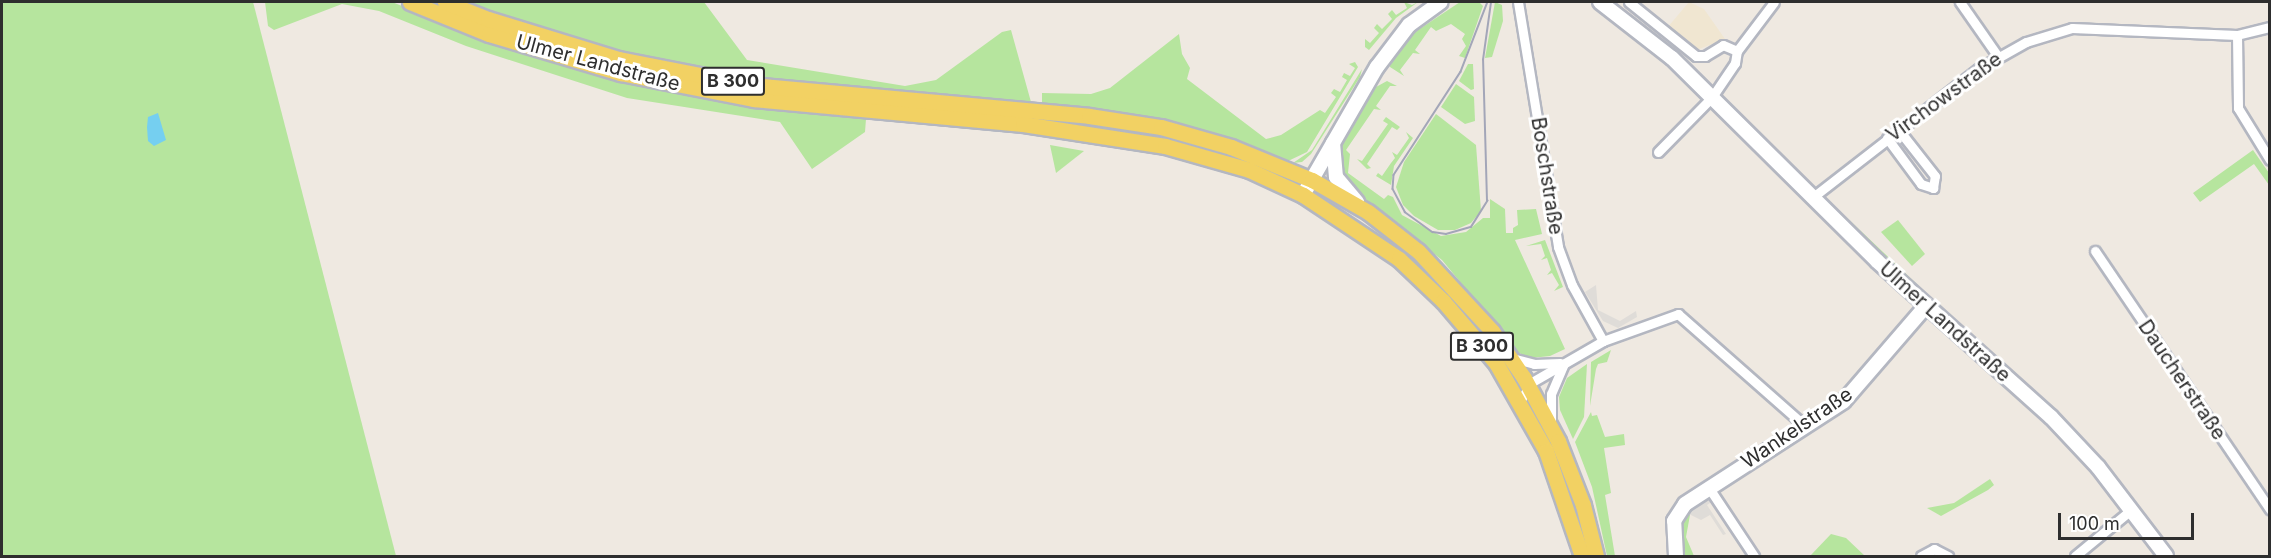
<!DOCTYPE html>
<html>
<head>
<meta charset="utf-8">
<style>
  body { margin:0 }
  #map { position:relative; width:2271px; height:558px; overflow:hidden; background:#efe9e1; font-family:Inter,sans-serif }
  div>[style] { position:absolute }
  .education>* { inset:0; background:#f0e6d1 }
  .green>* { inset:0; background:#b6e59e }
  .plaza>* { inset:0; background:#dfdcd8 }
  .water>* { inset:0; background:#75cff0 }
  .roads { filter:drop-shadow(2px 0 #b4b7c1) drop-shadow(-2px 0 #b4b7c1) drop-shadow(0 2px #b4b7c1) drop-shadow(0 -2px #b4b7c1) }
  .street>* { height:9px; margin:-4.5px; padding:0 4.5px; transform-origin:4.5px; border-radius:4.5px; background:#fff }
  .secondary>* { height:14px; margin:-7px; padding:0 7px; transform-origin:7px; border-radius:7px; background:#fff }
  .primary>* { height:15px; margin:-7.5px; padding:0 7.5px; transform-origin:7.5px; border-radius:7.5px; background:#f2d163 }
  .tram>* { height:1.5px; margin:-0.75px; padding:0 0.75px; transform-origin:0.75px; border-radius:0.75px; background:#a3a6b8 }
  span { translate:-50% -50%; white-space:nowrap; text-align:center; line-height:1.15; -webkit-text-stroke:6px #fff; paint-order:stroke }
  .shield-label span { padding:2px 4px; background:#fff; border:2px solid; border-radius:4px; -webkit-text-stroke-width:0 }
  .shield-label { font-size:18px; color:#2e2e2e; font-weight:700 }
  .street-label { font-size:20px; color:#2e2e2e }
  .frame { position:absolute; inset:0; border:3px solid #2e2e2e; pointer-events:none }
  .scale { position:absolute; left:2058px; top:513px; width:136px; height:27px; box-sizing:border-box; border:3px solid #2e2e2e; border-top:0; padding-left:8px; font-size:18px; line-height:21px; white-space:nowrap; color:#2e2e2e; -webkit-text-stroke:4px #fff; paint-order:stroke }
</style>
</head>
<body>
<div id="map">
  <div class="education">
    <i style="clip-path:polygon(1689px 2px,1704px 9px,1725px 39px,1694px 51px,1667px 28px)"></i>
  </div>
  <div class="green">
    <i style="clip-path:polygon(2px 2px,253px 2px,396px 556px,2px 556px)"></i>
    <i style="clip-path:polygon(265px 2px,392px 2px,487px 40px,755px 106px,866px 119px,865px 132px,812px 169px,780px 122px,627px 98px,466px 46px,379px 11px,342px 4px,274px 30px,268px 26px)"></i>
    <i style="clip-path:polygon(455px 2px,704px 2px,747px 60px,905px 86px,936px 80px,1002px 32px,1011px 30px,1031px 102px,930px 98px,748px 79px,586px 44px)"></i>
    <i style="clip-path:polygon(1404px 2px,1412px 5px,1418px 2px,1396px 18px,1369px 50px,1365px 47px,1365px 39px,1370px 43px,1379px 33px,1374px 28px,1377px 24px,1382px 29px,1392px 19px,1388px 14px,1392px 10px,1396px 15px,1407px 8px)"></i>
    <i style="clip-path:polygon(1460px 2px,1479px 2px,1483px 6px,1465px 58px,1459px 56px,1466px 46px,1462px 39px,1465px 34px,1451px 24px,1436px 31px,1431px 27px,1415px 50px,1420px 54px,1413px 53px,1400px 70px,1404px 76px,1390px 67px,1389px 61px,1412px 34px)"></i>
    <i style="clip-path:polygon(1495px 2px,1502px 5px,1503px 21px,1492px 57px,1485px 58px)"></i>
    <i style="clip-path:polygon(1179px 34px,1182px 54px,1190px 68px,1187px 79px,1266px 139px,1281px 135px,1320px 110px,1325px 113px,1336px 97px,1331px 93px,1334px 89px,1340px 92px,1347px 80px,1342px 77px,1344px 73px,1350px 76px,1355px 68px,1349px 64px,1355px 62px,1358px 67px,1307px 152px,1286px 162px,1231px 141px,1134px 115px,1042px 103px,1042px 93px,1091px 94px,1110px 88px)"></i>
    <i style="clip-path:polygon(1468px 64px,1473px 64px,1474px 89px,1471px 90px,1459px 81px)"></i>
    <i style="clip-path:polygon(1362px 69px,1360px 77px,1311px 154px,1302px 162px,1293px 163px,1312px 150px)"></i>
    <i style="clip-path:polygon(1387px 81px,1397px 86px,1390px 86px,1376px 106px,1381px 110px,1374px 109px,1346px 150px,1350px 154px,1348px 173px,1384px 199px,1388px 195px,1393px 197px,1402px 215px,1441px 236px,1466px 232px,1483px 218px,1490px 218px,1490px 199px,1505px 209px,1506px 233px,1513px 233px,1513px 228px,1518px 225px,1517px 210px,1536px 209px,1542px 234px,1515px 240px,1565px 349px,1550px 356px,1531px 358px,1519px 353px,1442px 260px,1345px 184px,1337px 156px,1341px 142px,1376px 87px)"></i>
    <i style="clip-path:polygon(1456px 84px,1474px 97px,1475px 121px,1465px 124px,1441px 107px)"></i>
    <i style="clip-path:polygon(1436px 114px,1476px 145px,1481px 211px,1471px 223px,1455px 230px,1438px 230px,1414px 216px,1403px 205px,1396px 187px,1404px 162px)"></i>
    <i style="clip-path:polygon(1386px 117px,1400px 127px,1397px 130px,1392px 127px,1367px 164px,1371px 168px,1367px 169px,1357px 159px,1362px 161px,1383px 131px,1388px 124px,1383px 121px)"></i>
    <i style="clip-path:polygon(1406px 132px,1413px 138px,1394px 166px,1391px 185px,1376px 176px,1378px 173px,1382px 176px,1391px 163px,1395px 158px,1392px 152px,1397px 155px,1409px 138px)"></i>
    <i style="clip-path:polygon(1050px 145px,1084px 151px,1056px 173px)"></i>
    <i style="clip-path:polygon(2253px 150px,2269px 173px,2269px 185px,2254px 164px,2200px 202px,2193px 193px)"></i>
    <i style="clip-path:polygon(1844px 215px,1922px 289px,1919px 292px,1897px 268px)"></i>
    <i style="clip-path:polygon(1898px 220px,1925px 254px,1912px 266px,1881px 232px)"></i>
    <i style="clip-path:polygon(1545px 240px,1563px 287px,1554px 291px,1559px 285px,1552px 273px,1547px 275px,1551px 270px,1547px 258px,1541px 260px,1545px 256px,1541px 244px,1526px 246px)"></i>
    <i style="clip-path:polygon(1611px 350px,1607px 362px,1598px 364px,1596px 369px,1590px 406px,1591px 362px)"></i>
    <i style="clip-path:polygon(1587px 364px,1584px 417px,1573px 439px,1560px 410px,1559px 397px,1567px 378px)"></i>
    <i style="clip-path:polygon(1591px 412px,1592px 416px,1597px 415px,1605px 437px,1624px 434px,1625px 445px,1604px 448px,1611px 493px,1605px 495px,1615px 556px,1607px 556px,1592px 487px,1575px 442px)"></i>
    <i style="clip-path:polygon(1990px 479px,1994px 485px,1988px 490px,1941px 516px,1927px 508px,1954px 503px)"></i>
    <i style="clip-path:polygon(1687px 513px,1690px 515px,1686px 537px,1694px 556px,1684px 556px,1681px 544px,1680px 528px)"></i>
    <i style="clip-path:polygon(1831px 534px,1846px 538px,1865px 556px,1810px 556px)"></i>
  </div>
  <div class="plaza">
    <i style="clip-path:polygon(1596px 285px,1598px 310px,1620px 321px,1636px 311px,1637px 317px,1618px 328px,1603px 321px,1585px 292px)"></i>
    <i style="clip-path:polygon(1706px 498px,1713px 501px,1707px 505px,1726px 534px,1723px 535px,1710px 515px,1701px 520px,1687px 513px)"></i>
  </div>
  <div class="water">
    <i style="clip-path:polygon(158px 113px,166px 140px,154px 146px,148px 141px,147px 127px,148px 117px)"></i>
  </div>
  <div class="roads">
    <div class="street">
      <i style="left:1518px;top:2px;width:248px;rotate:80.7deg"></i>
      <i style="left:1558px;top:247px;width:40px;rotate:69.8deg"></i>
      <i style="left:1572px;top:285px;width:64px;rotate:61deg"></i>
      <i style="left:1629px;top:2px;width:86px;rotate:38.9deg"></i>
      <i style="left:1696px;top:56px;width:9px"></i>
      <i style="left:1705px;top:56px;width:21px;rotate:-31deg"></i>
      <i style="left:1723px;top:45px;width:15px;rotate:23deg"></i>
      <i style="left:1960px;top:2px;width:65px;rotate:55.1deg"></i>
      <i style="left:2237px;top:35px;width:73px;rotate:89.2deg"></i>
      <i style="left:2238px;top:108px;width:61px;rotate:58.4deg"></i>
      <i style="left:1887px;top:138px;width:57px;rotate:53.5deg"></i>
      <i style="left:1921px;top:184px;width:13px;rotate:18deg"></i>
      <i style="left:1933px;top:188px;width:12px;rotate:-81deg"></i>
      <i style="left:1935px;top:176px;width:60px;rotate:-128.2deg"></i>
      <i style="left:1658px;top:152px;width:77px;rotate:-45.5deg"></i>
      <i style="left:1712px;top:97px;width:41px;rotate:-55.9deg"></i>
      <i style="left:1735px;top:63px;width:12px;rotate:-81deg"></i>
      <i style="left:1737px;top:51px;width:61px;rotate:-52.9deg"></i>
      <i style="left:1813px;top:197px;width:209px;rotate:-37.8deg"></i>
      <i style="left:1978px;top:69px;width:55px;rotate:-29.4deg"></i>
      <i style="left:2026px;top:42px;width:48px;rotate:-16.9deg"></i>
      <i style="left:2072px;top:28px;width:165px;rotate:2.4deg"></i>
      <i style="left:2237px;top:35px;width:34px;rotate:-14deg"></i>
      <i style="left:2095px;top:251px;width:312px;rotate:55.9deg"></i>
      <i style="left:1512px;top:358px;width:23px;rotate:15deg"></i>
      <i style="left:1534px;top:364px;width:26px;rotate:-2deg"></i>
      <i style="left:1520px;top:401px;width:22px;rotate:-58deg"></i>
      <i style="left:1532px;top:382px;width:82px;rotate:-30deg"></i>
      <i style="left:1603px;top:341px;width:80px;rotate:-19.8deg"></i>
      <i style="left:1678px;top:314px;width:168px;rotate:41.4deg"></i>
      <i style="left:1551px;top:422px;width:28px;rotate:-90deg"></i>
      <i style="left:1551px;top:394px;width:33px;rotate:-67deg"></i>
      <i style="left:1709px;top:488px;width:82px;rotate:56.5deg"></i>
      <i style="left:1921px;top:556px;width:15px;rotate:-28deg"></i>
      <i style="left:1934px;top:549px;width:16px;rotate:27deg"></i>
      <i style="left:2075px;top:556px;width:74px;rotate:-39.5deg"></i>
    </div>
    <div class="secondary">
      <i style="left:1600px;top:2px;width:91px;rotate:37.9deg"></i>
      <i style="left:1672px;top:58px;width:289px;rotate:44.7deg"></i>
      <i style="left:1877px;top:261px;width:234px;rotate:41.9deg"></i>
      <i style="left:2051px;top:417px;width:69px;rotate:46.8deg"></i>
      <i style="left:2098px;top:467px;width:112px;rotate:52.6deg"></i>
      <i style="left:1333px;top:143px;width:34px;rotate:85deg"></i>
      <i style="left:1336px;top:177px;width:33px;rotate:50deg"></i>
      <i style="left:1303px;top:195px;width:148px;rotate:-60deg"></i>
      <i style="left:1377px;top:67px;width:53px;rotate:-52.7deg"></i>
      <i style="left:1409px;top:25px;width:39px;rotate:-36deg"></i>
      <i style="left:1676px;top:556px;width:35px;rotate:-93deg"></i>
      <i style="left:1674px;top:521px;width:20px;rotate:-57deg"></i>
      <i style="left:1685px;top:504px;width:189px;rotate:-32.9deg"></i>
      <i style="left:1844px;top:401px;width:125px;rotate:-49.2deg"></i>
    </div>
    <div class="primary">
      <i style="left:410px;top:2px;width:85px;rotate:22.1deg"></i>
      <i style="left:489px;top:34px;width:138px;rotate:16.5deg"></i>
      <i style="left:621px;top:73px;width:135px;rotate:11.1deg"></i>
      <i style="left:753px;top:99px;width:271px;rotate:5.3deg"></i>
      <i style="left:1023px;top:124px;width:144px;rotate:8.8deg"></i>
      <i style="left:1165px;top:146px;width:87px;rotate:15.9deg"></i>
      <i style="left:1249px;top:170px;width:60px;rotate:24.8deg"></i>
      <i style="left:1303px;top:195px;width:115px;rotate:33.7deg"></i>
      <i style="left:1399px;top:259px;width:61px;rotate:43.7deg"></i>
      <i style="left:1443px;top:301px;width:82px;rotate:49.5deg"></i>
      <i style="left:1496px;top:363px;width:101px;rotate:60.4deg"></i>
      <i style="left:1546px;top:451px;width:111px;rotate:71.1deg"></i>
      <i style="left:445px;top:2px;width:46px;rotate:21.6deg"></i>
      <i style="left:488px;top:19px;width:137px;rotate:17deg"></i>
      <i style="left:619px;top:59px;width:135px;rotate:11.1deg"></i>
      <i style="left:751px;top:85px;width:339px;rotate:5.2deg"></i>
      <i style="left:1089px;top:116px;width:73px;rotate:8.7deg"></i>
      <i style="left:1161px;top:127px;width:73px;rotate:15.9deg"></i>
      <i style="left:1231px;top:147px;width:87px;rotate:22.2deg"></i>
      <i style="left:1312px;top:180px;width:64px;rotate:29.7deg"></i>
      <i style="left:1368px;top:212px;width:63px;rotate:38deg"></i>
      <i style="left:1418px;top:251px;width:109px;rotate:47.2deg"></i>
      <i style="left:1492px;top:331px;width:57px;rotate:55.8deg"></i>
      <i style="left:1524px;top:378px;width:72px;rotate:61.6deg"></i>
      <i style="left:1558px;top:441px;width:69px;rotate:68.7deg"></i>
      <i style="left:1583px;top:505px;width:53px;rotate:75.7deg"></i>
    </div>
  </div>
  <div class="tram">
    <i style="left:1488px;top:2px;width:75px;rotate:111.1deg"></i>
    <i style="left:1461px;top:72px;width:123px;rotate:123deg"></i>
    <i style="left:1394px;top:175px;width:14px;rotate:94deg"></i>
    <i style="left:1393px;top:189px;width:26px;rotate:62deg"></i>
    <i style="left:1405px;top:212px;width:34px;rotate:36deg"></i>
    <i style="left:1433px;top:232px;width:13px;rotate:9deg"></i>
    <i style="left:1446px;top:234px;width:26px;rotate:-16deg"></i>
    <i style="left:1471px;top:227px;width:31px;rotate:-58deg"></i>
    <i style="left:1487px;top:201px;width:141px;rotate:-91.6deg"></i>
    <i style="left:1483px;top:60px;width:59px;rotate:-82.1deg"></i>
  </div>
  <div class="shield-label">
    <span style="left:733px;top:81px">B 300</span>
    <span style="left:1482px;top:346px">B 300</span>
  </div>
  <div class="street-label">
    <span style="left:598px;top:63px;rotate:15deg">Ulmer Landstraße</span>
    <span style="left:1944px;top:97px;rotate:-36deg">Virchowstraße</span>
    <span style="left:1547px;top:176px;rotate:81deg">Boschstraße</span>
    <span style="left:1945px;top:322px;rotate:42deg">Ulmer Landstraße</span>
    <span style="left:2182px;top:380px;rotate:56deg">Daucherstraße</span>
    <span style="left:1797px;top:428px;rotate:-34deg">Wankelstraße</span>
  </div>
  <div class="frame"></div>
  <div class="scale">100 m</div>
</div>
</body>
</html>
